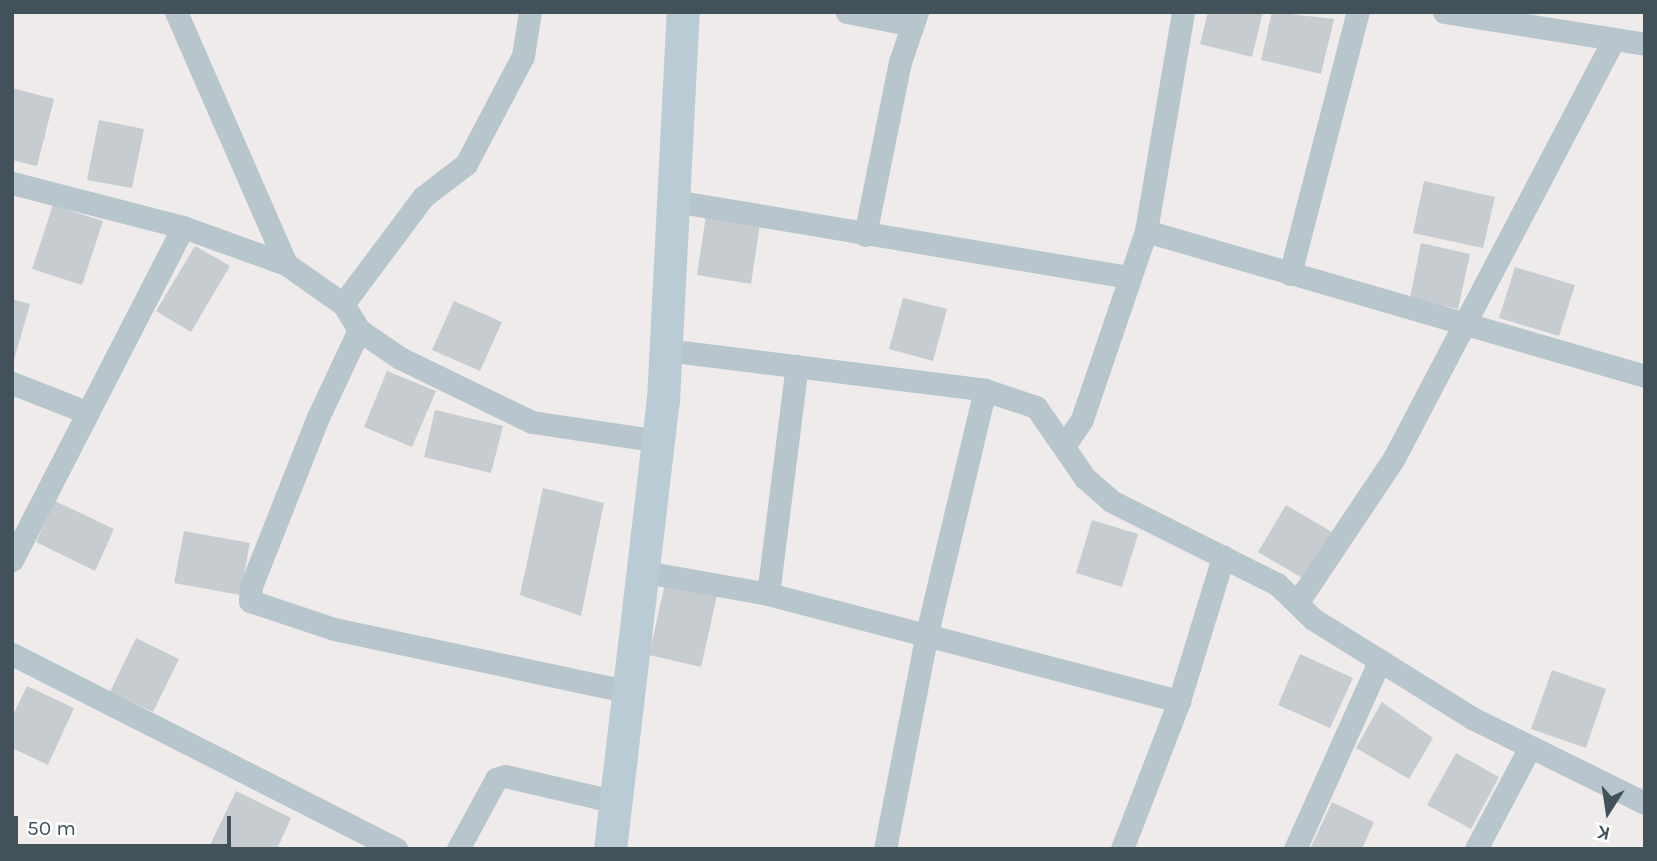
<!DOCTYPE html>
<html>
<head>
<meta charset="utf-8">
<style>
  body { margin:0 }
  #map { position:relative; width:1657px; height:861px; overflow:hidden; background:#efebeb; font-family:Karla,sans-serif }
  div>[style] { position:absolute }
  .building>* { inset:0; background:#c7ccd1 }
  .street>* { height:23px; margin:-11.5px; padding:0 11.5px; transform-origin:11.5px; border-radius:11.5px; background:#b7c6cd }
  .secondary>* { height:33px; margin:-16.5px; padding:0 16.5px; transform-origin:16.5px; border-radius:16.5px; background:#b9cbd4 }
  span { translate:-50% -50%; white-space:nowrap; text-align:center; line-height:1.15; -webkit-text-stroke:6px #fff; paint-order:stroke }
  .frame { position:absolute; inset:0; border:14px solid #42525a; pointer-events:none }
  .north { position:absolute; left:1573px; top:777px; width:70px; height:70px; -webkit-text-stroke:5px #fff; paint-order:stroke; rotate:192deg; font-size:19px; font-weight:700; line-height:28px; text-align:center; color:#42525a }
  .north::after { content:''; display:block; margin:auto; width:24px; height:32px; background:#42525a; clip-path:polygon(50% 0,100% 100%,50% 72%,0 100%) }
  .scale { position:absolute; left:14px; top:816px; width:217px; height:32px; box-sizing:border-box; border:4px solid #42525a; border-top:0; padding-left:9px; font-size:21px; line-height:24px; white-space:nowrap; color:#42525a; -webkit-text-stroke:5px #fff; paint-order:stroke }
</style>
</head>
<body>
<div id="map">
  <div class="building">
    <i style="clip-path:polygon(1208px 12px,1263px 12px,1252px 57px,1200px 44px)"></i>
    <i style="clip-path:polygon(1272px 12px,1334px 19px,1321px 74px,1261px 60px)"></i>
    <i style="clip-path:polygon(12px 88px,54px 99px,37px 166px,12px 160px)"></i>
    <i style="clip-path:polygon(99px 120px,144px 129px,132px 188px,87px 180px)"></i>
    <i style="clip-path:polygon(1424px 181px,1495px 197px,1483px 248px,1413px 233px)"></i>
    <i style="clip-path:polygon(53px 205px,103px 221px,82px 285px,32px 269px)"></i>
    <i style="clip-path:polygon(706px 215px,760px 224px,751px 284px,697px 275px)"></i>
    <i style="clip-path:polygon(1421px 243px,1470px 254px,1458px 309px,1410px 298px)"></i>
    <i style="clip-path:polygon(195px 246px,230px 266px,191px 332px,156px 311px)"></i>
    <i style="clip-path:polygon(1515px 267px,1575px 285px,1559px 336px,1499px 318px)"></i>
    <i style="clip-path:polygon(903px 298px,947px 309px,933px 361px,889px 349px)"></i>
    <i style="clip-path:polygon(12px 299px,30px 304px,13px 363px,12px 363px)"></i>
    <i style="clip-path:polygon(454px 301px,502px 322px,480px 371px,432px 350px)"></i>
    <i style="clip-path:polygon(387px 371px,436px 391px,412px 447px,364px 427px)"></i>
    <i style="clip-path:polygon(435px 410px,503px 426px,491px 473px,424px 457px)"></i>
    <i style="clip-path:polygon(543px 488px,604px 503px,581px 616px,520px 595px)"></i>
    <i style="clip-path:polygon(55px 501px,114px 529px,95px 571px,36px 542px)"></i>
    <i style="clip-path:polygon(1286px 505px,1332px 532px,1304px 579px,1258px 552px)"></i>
    <i style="clip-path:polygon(1092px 520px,1138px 534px,1122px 587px,1076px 573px)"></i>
    <i style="clip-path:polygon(184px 531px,250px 543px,240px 595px,174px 583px)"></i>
    <i style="clip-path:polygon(665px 584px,717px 596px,701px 667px,649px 655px)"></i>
    <i style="clip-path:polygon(136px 638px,179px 659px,153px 712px,110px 692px)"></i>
    <i style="clip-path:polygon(1300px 654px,1353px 678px,1330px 728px,1278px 705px)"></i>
    <i style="clip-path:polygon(1552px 670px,1606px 689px,1586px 748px,1531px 729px)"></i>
    <i style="clip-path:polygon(27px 686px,74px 708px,48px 765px,12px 748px,12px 717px)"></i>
    <i style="clip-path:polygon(1382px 702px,1433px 738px,1409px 779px,1356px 748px)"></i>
    <i style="clip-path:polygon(1456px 753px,1499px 777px,1471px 829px,1427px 805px)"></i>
    <i style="clip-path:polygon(236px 791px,291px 818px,277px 849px,208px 849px)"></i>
    <i style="clip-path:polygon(1332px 802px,1374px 822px,1362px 849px,1310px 849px)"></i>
  </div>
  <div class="street">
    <i style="left:176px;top:12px;width:275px;rotate:66.4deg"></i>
    <i style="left:847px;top:12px;width:67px;rotate:11.1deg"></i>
    <i style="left:1444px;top:12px;width:204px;rotate:9deg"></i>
    <i style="left:12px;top:183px;width:177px;rotate:14.4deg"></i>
    <i style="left:183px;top:227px;width:109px;rotate:19.8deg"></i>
    <i style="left:286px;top:264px;width:70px;rotate:35.1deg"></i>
    <i style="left:343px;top:304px;width:31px;rotate:58deg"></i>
    <i style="left:359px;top:330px;width:50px;rotate:34.3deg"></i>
    <i style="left:400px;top:358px;width:147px;rotate:25.9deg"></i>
    <i style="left:532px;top:422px;width:128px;rotate:8.5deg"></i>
    <i style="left:674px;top:201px;width:460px;rotate:9.5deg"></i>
    <i style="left:1146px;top:231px;width:520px;rotate:16.2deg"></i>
    <i style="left:865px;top:235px;width:177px;rotate:-78.6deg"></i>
    <i style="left:900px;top:62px;width:53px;rotate:-71.2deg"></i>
    <i style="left:1290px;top:274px;width:271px;rotate:-75.5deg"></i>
    <i style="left:343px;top:304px;width:134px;rotate:-53.2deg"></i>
    <i style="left:423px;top:197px;width:54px;rotate:-37.5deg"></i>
    <i style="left:466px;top:164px;width:122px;rotate:-62.2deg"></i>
    <i style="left:523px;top:56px;width:45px;rotate:-81deg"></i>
    <i style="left:359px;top:330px;width:96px;rotate:115.2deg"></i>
    <i style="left:318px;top:417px;width:182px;rotate:111.6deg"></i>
    <i style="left:251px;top:586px;width:15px;rotate:94deg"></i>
    <i style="left:250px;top:601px;width:89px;rotate:18.4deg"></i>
    <i style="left:334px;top:629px;width:304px;rotate:12deg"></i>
    <i style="left:666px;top:350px;width:321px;rotate:7.1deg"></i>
    <i style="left:985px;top:390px;width:54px;rotate:18.4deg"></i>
    <i style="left:1036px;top:407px;width:86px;rotate:55.4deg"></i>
    <i style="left:1085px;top:478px;width:35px;rotate:41deg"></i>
    <i style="left:1111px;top:501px;width:186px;rotate:26.6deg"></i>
    <i style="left:1277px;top:584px;width:50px;rotate:44.2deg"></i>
    <i style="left:1313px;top:619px;width:187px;rotate:31.9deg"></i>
    <i style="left:1472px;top:718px;width:193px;rotate:26.2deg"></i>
    <i style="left:12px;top:383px;width:79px;rotate:21.4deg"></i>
    <i style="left:1064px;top:446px;width:32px;rotate:-56deg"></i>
    <i style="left:1082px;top:419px;width:199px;rotate:-71.2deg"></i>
    <i style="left:1146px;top:231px;width:222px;rotate:-80.4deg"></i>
    <i style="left:12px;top:560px;width:374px;rotate:-62.8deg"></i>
    <i style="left:645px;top:572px;width:125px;rotate:10.1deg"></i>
    <i style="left:768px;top:594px;width:425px;rotate:14.6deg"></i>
    <i style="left:768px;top:594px;width:230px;rotate:-82.8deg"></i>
    <i style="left:1297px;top:603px;width:174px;rotate:-56.2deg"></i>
    <i style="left:1394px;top:458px;width:473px;rotate:-62.3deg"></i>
    <i style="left:12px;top:654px;width:431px;rotate:26.9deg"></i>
    <i style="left:458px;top:849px;width:80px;rotate:-61.5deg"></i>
    <i style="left:496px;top:779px;width:9px;rotate:-18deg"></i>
    <i style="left:505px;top:776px;width:115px;rotate:13.1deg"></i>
    <i style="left:885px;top:849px;width:220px;rotate:-79deg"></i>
    <i style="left:927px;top:633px;width:250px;rotate:-76.6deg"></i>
    <i style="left:1122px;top:849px;width:159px;rotate:-68.9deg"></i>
    <i style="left:1179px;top:701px;width:151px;rotate:-73deg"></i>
    <i style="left:1295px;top:849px;width:207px;rotate:-65.8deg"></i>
    <i style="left:1476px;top:849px;width:115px;rotate:-62.1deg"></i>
  </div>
  <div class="secondary">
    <i style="left:610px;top:849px;width:451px;rotate:-83.3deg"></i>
    <i style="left:663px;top:401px;width:390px;rotate:-87.1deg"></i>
  </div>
  <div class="frame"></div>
  <div class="north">K</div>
  <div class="scale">50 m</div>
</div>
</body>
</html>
